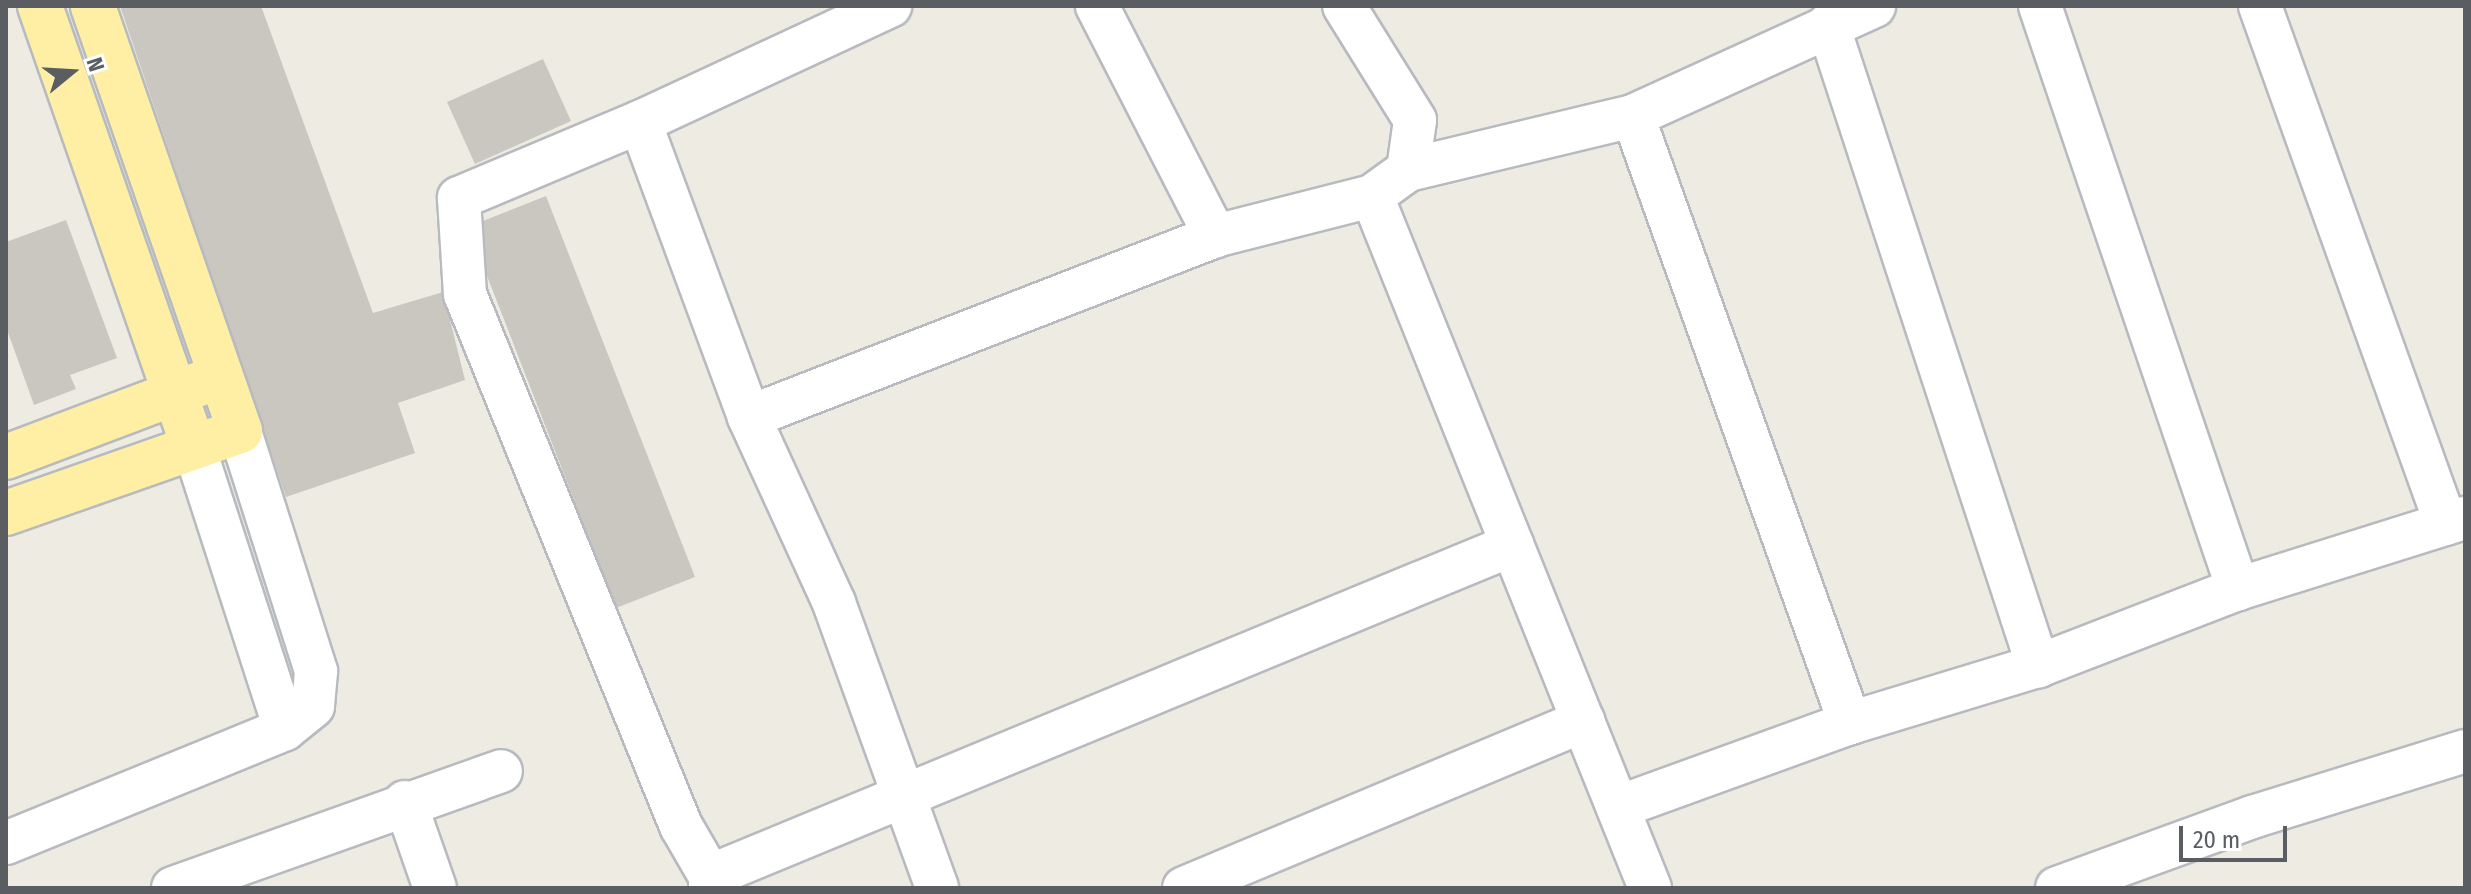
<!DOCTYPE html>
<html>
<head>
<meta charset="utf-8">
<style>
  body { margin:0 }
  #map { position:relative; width:2471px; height:894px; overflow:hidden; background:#edebe2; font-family:"Fira Sans Condensed",sans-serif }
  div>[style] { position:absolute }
  .building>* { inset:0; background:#cac7c1 }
  .roads { filter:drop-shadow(2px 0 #b7babf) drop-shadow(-2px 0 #b7babf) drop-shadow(0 2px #b7babf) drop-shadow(0 -2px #b7babf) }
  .minor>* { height:42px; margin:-21px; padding:0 21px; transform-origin:21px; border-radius:21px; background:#fff }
  .major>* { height:44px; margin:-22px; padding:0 22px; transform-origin:22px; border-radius:22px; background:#ffefa5 }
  span { translate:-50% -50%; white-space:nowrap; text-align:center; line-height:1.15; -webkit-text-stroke:7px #fff; paint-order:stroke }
  .frame { position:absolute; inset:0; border:8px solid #5a5e63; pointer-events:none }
  .north { position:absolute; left:32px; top:32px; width:80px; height:80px; -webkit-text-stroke:6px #fff; paint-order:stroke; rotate:72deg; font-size:22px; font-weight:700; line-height:32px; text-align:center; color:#5a5e63 }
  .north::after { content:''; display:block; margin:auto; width:28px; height:36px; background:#5a5e63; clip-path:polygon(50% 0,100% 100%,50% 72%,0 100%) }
  .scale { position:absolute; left:2179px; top:826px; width:108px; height:36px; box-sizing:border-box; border:4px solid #5a5e63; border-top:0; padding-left:10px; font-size:24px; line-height:28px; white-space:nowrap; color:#5a5e63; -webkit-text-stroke:6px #fff; paint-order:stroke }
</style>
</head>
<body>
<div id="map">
  <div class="building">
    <i style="clip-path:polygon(120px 6px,261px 6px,373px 313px,443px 292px,465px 380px,398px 403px,415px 453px,286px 497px)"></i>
    <i style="clip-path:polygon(543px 59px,571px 121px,475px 164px,447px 102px)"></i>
    <i style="clip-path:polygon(546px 196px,695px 577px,616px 608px,468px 227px)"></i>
    <i style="clip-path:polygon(66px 220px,117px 358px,70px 375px,76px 389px,34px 405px,6px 327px,6px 242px)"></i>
  </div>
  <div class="roads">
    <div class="minor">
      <i style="left:1097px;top:6px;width:259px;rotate:62.8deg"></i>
      <i style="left:2040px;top:6px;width:616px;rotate:71.24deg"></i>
      <i style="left:2260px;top:6px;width:550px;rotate:70.25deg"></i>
      <i style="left:1828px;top:25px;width:675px;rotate:71.86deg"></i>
      <i style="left:1633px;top:116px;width:645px;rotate:70.33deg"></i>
      <i style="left:640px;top:122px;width:314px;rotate:69.7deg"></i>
      <i style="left:749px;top:417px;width:205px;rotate:65.4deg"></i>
      <i style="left:834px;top:603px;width:303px;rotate:70.1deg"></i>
      <i style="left:1408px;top:170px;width:231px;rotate:-13.5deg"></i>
      <i style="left:1633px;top:116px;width:265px;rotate:-24.5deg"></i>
      <i style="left:1372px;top:196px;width:746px;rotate:68.11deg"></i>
      <i style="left:749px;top:417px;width:500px;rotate:-21.2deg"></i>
      <i style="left:1215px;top:236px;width:162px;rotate:-14.3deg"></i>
      <i style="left:1372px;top:196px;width:44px;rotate:-35.8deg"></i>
      <i style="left:1408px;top:170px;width:50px;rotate:-82deg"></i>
      <i style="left:1415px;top:120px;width:134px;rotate:-121.9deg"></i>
      <i style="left:194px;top:447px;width:296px;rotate:72.1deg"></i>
      <i style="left:405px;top:802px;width:91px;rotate:70.8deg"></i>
      <i style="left:1618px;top:807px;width:247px;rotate:-19.9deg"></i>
      <i style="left:1850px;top:723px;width:196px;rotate:-16.9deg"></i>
      <i style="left:2038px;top:666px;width:214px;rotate:-21.1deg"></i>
      <i style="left:2238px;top:589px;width:238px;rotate:-17.4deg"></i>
      <i style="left:6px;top:843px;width:301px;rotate:-22.2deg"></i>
      <i style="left:285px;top:729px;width:36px;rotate:-39deg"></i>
      <i style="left:313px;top:706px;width:35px;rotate:-85deg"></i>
      <i style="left:316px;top:671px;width:252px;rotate:-107.6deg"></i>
      <i style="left:710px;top:876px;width:868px;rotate:-22.43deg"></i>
      <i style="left:173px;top:888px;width:348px;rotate:-19.6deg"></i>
      <i style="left:710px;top:888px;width:12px;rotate:-90deg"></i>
      <i style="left:710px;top:876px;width:58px;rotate:-120.1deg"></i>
      <i style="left:681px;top:826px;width:574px;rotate:-112.1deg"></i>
      <i style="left:465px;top:294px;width:96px;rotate:-93.6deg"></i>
      <i style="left:459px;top:198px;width:196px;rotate:-22.8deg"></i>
      <i style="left:640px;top:122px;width:276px;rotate:-24.9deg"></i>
      <i style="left:1184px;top:888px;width:433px;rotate:-22.7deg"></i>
      <i style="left:2057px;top:888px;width:208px;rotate:-20deg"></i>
      <i style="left:2252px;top:817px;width:223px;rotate:-17.2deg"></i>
    </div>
    <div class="major">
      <i style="left:40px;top:6px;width:467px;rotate:70.8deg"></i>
      <i style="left:6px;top:457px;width:210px;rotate:-20.7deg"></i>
      <i style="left:6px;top:513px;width:248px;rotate:-19.3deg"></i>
      <i style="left:240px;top:431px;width:450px;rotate:-109.1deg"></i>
    </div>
  </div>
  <div class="frame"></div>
  <div class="north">N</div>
  <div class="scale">20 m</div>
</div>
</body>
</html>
